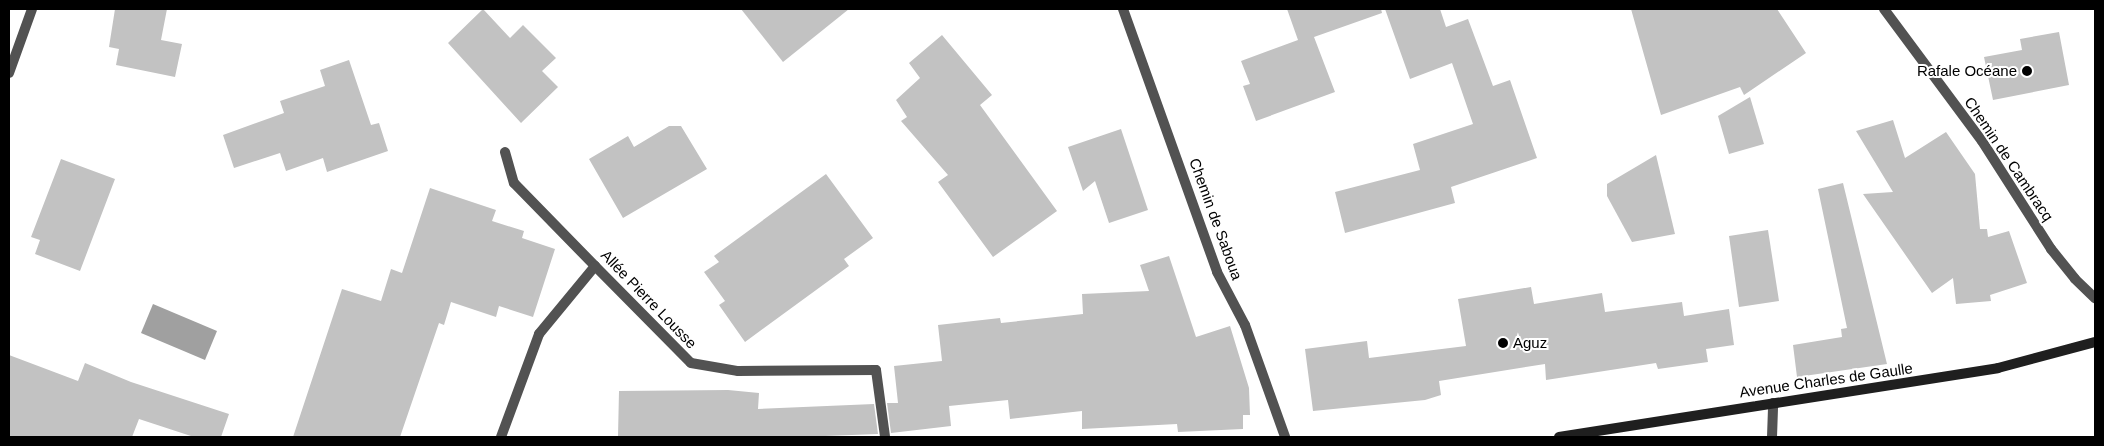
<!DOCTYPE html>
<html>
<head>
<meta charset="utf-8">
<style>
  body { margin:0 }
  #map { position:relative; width:2104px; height:446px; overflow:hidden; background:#fff; font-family:Helvetica,sans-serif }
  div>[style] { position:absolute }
  .water>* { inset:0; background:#a0a0a0 }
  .building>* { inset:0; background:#c2c2c2 }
  .lane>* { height:10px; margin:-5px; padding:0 5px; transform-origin:5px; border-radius:5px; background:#525252 }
  .street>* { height:10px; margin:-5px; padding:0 5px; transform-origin:5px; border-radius:5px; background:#525252 }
  .secondary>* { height:10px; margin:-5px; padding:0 5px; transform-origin:5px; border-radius:5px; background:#1f1f1f }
  .dots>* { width:14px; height:14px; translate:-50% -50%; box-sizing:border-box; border:2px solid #fff; border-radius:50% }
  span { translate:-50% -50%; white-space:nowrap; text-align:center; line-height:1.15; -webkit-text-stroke:4px #fff; paint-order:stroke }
  .poi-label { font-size:15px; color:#000 }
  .right { translate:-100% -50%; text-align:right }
  .left { translate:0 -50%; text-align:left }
  .street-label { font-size:15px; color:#000 }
  .frame { position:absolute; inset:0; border:10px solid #000; pointer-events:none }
</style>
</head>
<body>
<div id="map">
  <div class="water">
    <i style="clip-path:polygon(153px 304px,217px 331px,205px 360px,141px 333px)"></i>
  </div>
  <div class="building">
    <i style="clip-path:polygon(115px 9px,167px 9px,161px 40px,182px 44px,175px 77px,116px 65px,119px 49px,109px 47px)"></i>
    <i style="clip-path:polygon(483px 9px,510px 38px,523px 25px,556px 58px,542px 71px,558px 87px,521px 123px,448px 43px)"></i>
    <i style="clip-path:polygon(741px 9px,849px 9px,783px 62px)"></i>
    <i style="clip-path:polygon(1287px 9px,1381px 9px,1382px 13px,1314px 37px,1335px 92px,1256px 121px,1243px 86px,1250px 84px,1241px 61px,1298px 40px)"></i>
    <i style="clip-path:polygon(1385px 9px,1440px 9px,1446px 27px,1468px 19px,1493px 86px,1510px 80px,1537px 158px,1451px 187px,1455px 203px,1345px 233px,1335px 192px,1420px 170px,1413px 144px,1473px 124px,1452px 63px,1410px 79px)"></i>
    <i style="clip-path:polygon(1631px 9px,1777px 9px,1806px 53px,1744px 95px,1740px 87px,1661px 115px)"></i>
    <i style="clip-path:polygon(2059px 32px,2069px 85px,1993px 100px,1984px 57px,2022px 50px,2020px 39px)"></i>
    <i style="clip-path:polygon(942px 35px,992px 95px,980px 105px,1057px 211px,993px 257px,938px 182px,948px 175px,901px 121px,907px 117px,896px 100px,920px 78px,909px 63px)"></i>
    <i style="clip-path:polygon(349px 60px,371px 125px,379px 123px,388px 151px,327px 172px,323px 158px,286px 171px,280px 153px,234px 168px,223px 135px,284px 113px,280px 101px,325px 86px,320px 70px)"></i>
    <i style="clip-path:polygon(1750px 97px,1764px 144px,1729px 154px,1718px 116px)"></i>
    <i style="clip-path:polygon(1893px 120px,1905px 158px,1946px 132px,1975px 174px,1980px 229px,1987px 229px,1988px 237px,2009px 231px,2027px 283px,1990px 295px,1991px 301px,1956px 304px,1953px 278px,1932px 293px,1863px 194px,1893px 192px,1856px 131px)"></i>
    <i style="clip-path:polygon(669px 126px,681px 126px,707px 169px,623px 218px,589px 159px,628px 136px,634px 147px)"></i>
    <i style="clip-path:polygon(1121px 129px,1148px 210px,1109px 223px,1095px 181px,1083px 191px,1068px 147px)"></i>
    <i style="clip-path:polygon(1656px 155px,1675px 234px,1632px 242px,1607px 196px,1607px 184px)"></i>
    <i style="clip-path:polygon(61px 159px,115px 179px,80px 271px,35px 254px,40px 240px,31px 237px)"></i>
    <i style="clip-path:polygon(826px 174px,873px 238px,844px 259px,849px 266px,745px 342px,719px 305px,725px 301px,704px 272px,719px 262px,714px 256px)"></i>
    <i style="clip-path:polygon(1843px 183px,1887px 364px,1797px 377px,1793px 345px,1842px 337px,1841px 329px,1847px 328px,1818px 189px)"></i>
    <i style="clip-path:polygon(430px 188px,496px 210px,492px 221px,524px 231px,522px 238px,555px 249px,533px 317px,499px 306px,496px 317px,451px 302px,444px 325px,439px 323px,400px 437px,293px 437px,342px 289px,381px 301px,391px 269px,402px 273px)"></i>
    <i style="clip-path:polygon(1768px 230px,1779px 301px,1739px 307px,1729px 236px)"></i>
    <i style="clip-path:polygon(1169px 256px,1196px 337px,1230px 326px,1249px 388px,1250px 415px,1243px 415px,1243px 429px,1178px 432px,1177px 424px,1082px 429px,1082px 411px,1010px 419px,1008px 400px,949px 406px,951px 426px,891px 433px,887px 403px,898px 403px,894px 366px,942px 361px,938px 325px,1000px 318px,1001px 323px,1083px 314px,1082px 294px,1149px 291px,1140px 265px)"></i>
    <i style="clip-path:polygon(1531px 287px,1534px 304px,1602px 293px,1605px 312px,1682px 302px,1684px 316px,1729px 309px,1734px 345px,1706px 349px,1708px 362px,1658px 369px,1656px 363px,1546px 380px,1545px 364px,1439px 381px,1441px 395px,1425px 400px,1313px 411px,1305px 349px,1367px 341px,1369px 358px,1466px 346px,1458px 299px)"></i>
    <i style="clip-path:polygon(9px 355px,78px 381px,85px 363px,131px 382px,229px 414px,221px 437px,194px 437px,139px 419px,132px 437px,9px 437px)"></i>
    <i style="clip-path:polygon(728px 390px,759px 393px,758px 409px,874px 404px,878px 434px,799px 437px,618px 436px,619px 391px)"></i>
  </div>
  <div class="lane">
    <i style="left:505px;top:152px;width:32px;rotate:74deg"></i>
    <i style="left:514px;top:183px;width:116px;rotate:45.7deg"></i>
  </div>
  <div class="street">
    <i style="left:1123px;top:9px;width:279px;rotate:70.3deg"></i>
    <i style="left:1217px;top:272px;width:60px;rotate:62.2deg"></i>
    <i style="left:1245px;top:325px;width:119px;rotate:70.3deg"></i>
    <i style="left:1884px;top:9px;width:164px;rotate:53.4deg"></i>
    <i style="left:1982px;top:141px;width:128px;rotate:57.4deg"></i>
    <i style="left:2051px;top:249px;width:38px;rotate:51deg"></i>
    <i style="left:2075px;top:279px;width:28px;rotate:44deg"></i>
    <i style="left:9px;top:73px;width:68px;rotate:-70.2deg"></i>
    <i style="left:501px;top:437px;width:110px;rotate:-69.7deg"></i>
    <i style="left:539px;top:334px;width:88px;rotate:-50.5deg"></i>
    <i style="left:595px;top:266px;width:136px;rotate:45.3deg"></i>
    <i style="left:691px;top:363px;width:48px;rotate:9.7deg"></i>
    <i style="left:738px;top:371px;width:138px;rotate:-0.4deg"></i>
    <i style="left:876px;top:370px;width:68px;rotate:82.3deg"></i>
    <i style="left:1772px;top:437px;width:34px;rotate:-88deg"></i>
  </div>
  <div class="secondary">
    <i style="left:1559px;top:437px;width:444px;rotate:-8.9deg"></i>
    <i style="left:1998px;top:368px;width:100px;rotate:-15deg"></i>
  </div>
  <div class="dots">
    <i style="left:2027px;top:71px;background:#000"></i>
    <i style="left:1503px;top:343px;background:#000"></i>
  </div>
  <div class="poi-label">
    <span class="right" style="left:2017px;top:71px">Rafale Océane</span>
    <span class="left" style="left:1513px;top:343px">Aguz</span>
  </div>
  <div class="street-label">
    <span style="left:2009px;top:159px;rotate:56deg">Chemin de Cambracq</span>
    <span style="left:1216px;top:219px;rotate:70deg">Chemin de Saboua</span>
    <span style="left:649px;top:299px;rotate:46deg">Allée Pierre Lousse</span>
    <span style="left:1826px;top:380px;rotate:-8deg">Avenue Charles de Gaulle</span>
  </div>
  <div class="frame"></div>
</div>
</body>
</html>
